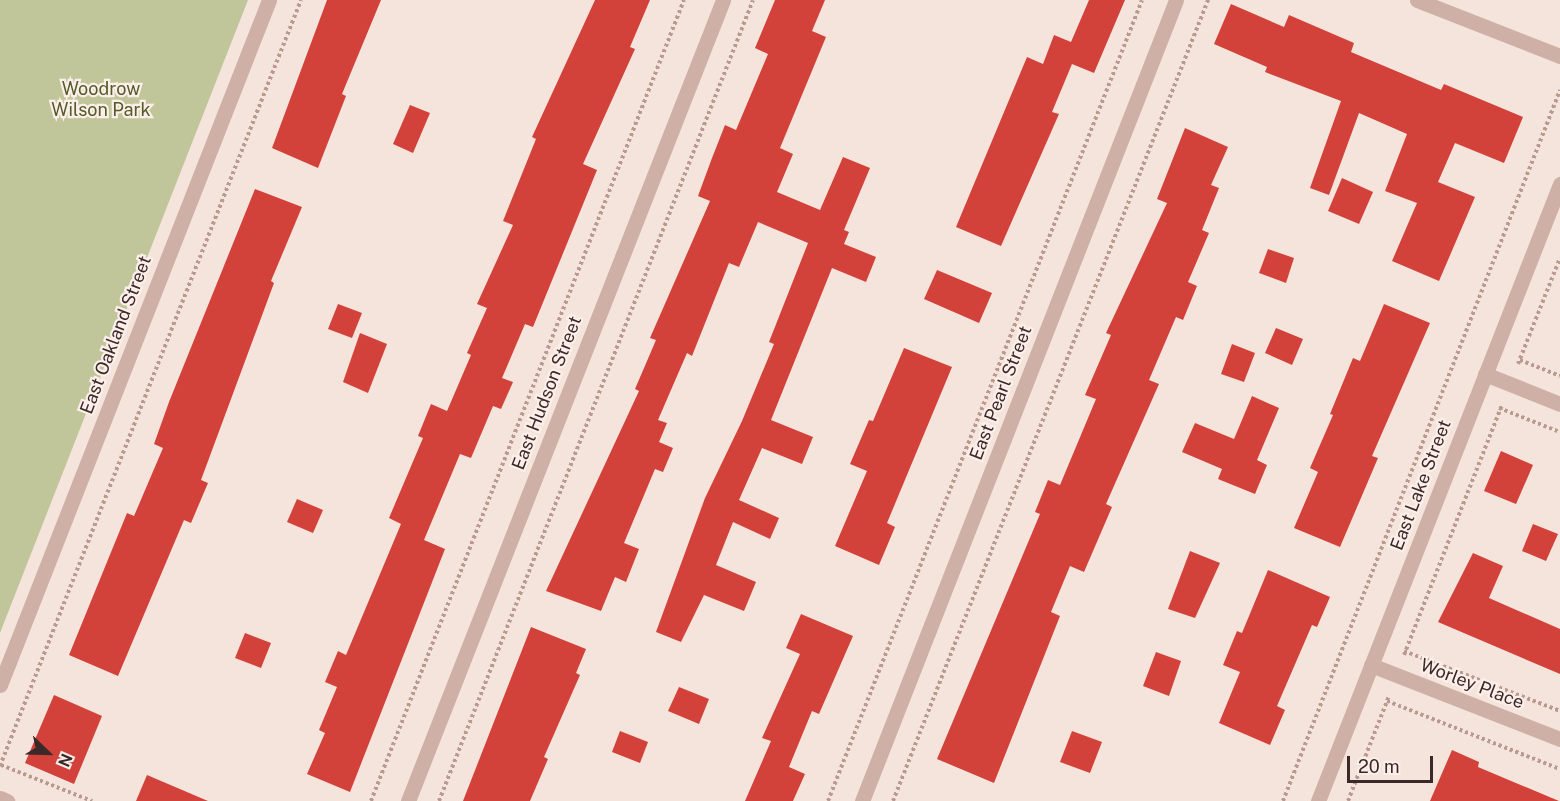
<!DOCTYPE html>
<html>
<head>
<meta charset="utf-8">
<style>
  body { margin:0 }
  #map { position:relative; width:1560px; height:801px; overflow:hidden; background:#f5e4db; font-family:"Public Sans",sans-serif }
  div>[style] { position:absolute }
  .green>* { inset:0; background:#c0c69a }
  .building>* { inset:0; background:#d3413b }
  .path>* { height:4px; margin-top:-2px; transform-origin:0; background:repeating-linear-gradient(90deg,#ba9990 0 3px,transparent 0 6px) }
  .minor>* { height:15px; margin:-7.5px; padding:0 7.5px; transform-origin:7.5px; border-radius:7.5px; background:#ceb0a6 }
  span { translate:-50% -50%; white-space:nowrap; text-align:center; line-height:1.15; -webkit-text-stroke:4.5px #fcefe9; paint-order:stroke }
  .park-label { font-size:18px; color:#535b28 }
  .street-label { font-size:18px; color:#3a2928 }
  .north { position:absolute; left:18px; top:723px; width:60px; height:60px; -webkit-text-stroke:4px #fcefe9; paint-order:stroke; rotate:113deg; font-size:16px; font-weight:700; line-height:24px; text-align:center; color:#3a2928 }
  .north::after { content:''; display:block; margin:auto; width:21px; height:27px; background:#3a2928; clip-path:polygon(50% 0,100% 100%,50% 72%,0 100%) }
  .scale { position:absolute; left:1347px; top:756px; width:86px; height:27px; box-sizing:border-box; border:3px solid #3a2928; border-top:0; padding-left:8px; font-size:18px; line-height:21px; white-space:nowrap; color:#3a2928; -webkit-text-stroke:4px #fcefe9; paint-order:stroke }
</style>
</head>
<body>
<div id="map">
  <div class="green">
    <i style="clip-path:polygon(0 0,248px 0,0 633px)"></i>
  </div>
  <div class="building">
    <i style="clip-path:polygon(327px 0,381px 0,342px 94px,346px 96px,318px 168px,272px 148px)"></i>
    <i style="clip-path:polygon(595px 0,650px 0,630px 47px,635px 49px,583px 164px,597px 170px,533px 327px,525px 324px,502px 378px,513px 382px,501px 409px,493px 406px,471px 458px,460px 454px,424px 540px,445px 549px,350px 792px,307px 774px,325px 733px,319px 730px,337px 687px,325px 682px,338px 651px,346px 655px,401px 524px,389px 518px,423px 438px,418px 436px,431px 404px,447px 411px,471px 355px,467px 353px,487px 308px,477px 304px,513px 225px,503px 221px,536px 139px,532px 137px)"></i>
    <i style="clip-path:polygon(775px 0,825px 0,812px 31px,826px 37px,780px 148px,793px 154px,777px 192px,820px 210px,843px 157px,870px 168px,844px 230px,849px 232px,844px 244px,876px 257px,866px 282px,832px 268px,771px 420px,813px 437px,802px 464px,762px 448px,739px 500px,779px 518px,770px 539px,733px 522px,716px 565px,756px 582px,744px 611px,704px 595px,681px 642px,656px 632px,705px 498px,742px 421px,774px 344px,769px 342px,808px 243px,758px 222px,739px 267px,729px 263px,692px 356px,687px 353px,658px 420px,667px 423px,659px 442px,673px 448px,663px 472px,655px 469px,624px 543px,639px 549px,626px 582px,615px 577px,601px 611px,546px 591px,639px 391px,635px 389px,656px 340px,650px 338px,710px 201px,698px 196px,712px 158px,725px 125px,736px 130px,768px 54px,755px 48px)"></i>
    <i style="clip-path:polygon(1089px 0,1125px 0,1094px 73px,1072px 64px,1052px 112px,1059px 114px,1001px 246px,956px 227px,1027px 57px,1043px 64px,1054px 35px,1071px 42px)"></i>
    <i style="clip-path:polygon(1231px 4px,1284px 27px,1289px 15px,1354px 43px,1351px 52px,1441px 90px,1444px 84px,1523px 117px,1504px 163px,1455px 143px,1438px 182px,1475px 197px,1439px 281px,1392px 261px,1417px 203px,1385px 191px,1407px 134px,1359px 113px,1329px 195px,1310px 188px,1341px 101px,1265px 72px,1267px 67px,1214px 44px)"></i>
    <i style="clip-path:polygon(410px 105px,430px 113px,413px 153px,393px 144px)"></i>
    <i style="clip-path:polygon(1185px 128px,1228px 147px,1211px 185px,1219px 188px,1202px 230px,1209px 233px,1188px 282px,1197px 286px,1183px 320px,1176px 317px,1149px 380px,1159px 384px,1106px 504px,1112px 507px,1084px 572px,1070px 566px,1051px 612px,1060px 616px,994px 783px,937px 759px,1040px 514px,1035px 512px,1048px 480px,1060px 485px,1096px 399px,1085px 395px,1111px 335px,1106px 333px,1167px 203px,1157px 199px)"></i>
    <i style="clip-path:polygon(1342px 178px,1373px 192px,1359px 224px,1328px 211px)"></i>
    <i style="clip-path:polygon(255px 189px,302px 207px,271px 281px,274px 283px,201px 480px,208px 483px,191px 523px,184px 520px,118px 676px,69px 655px,127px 513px,134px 516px,163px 448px,154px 444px,169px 402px)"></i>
    <i style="clip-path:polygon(1268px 249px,1294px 258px,1286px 283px,1259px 273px)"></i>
    <i style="clip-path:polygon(937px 270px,992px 293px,979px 323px,924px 299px)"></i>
    <i style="clip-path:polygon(338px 304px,362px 313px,352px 338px,328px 329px)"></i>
    <i style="clip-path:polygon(1384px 304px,1430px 323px,1372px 456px,1378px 458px,1340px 547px,1294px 528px,1318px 472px,1310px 468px,1333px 415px,1330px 414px,1353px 358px,1360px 361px)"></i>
    <i style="clip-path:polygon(1276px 328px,1303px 339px,1292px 365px,1265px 353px)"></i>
    <i style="clip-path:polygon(360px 333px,387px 344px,368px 393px,343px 382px)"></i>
    <i style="clip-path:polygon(1232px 344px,1255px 353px,1244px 382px,1221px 374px)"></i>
    <i style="clip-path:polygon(904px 348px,952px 367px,887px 523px,895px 527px,879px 565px,835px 546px,867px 471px,850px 464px,869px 420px,873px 421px)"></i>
    <i style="clip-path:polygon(1252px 396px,1279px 408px,1257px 460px,1267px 465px,1255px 494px,1218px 479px,1222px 469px,1182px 452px,1195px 423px,1234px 439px)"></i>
    <i style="clip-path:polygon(1501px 451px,1533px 465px,1516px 504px,1484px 491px)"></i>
    <i style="clip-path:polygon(297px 499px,323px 510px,313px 533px,287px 522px)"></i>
    <i style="clip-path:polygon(1533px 524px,1558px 534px,1546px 561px,1522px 551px)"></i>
    <i style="clip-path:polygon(1190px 551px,1220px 563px,1195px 618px,1168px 609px)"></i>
    <i style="clip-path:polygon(1473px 553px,1503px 566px,1489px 598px,1560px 629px,1560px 674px,1438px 622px)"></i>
    <i style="clip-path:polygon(1268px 570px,1330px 597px,1317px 627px,1312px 625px,1277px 706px,1285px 710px,1270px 745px,1219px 723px,1240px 672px,1223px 665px,1237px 631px,1242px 633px)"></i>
    <i style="clip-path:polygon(801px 614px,853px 636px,819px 714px,812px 711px,789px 767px,805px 774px,793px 801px,745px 801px,771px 741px,762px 738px,800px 654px,786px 648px)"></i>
    <i style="clip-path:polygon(531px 627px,586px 649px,576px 673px,580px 675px,544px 757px,548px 759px,530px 801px,463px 801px)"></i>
    <i style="clip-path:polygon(245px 633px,271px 643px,261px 668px,235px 658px)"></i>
    <i style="clip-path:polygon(1156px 652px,1181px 661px,1169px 696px,1143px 686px)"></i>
    <i style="clip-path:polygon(679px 687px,709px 699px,699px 724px,668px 711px)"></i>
    <i style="clip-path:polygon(54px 695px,102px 716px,74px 784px,25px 763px)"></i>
    <i style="clip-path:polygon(620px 731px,648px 742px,640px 763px,612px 752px)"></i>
    <i style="clip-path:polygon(1072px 731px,1102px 742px,1090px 773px,1060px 762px)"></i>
    <i style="clip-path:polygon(1452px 750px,1479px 762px,1478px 767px,1559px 801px,1430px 801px)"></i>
    <i style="clip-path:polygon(147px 775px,208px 801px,136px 801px)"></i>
  </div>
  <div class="path">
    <i style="left:1520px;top:360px;width:43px;rotate:21.8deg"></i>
    <i style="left:1518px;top:364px;width:114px;rotate:-68.4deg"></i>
    <i style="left:1499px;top:408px;width:66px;rotate:21.5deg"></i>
    <i style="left:1404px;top:651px;width:167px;rotate:21deg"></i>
    <i style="left:1404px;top:655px;width:269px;rotate:-68.6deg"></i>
    <i style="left:1387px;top:701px;width:186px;rotate:21.5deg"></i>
    <i style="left:1px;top:765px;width:98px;rotate:21.6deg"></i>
    <i style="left:0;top:766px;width:823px;rotate:-68.55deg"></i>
    <i style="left:371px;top:801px;width:860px;rotate:-68.66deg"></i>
    <i style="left:439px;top:801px;width:860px;rotate:-68.59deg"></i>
    <i style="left:828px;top:801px;width:860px;rotate:-68.59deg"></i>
    <i style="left:893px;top:801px;width:861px;rotate:-68.53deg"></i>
    <i style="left:1283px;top:801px;width:763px;rotate:-68.71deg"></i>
    <i style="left:1348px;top:801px;width:113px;rotate:-68.7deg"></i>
  </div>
  <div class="minor">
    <i style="left:1417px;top:0;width:154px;rotate:21.4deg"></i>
    <i style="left:1485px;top:374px;width:81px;rotate:21.8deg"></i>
    <i style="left:1371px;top:665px;width:203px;rotate:21.4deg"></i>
    <i style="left:0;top:685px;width:736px;rotate:-68.56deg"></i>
    <i style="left:0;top:798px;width:8px;rotate:23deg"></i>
    <i style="left:408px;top:801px;width:861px;rotate:-68.53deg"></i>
    <i style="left:862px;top:801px;width:860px;rotate:-68.59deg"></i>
    <i style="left:1318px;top:801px;width:663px;rotate:-68.58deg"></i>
  </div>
  <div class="park-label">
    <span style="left:101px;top:100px">Woodrow<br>Wilson Park</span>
  </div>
  <div class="street-label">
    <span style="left:116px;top:335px;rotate:-69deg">East Oakland Street</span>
    <span style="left:547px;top:393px;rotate:-69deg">East Hudson Street</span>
    <span style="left:1001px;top:393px;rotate:-69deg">East Pearl Street</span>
    <span style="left:1421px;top:485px;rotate:-69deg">East Lake Street</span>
    <span style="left:1472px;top:684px;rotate:21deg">Worley Place</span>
  </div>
  <div class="north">N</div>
  <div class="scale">20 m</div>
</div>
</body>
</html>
